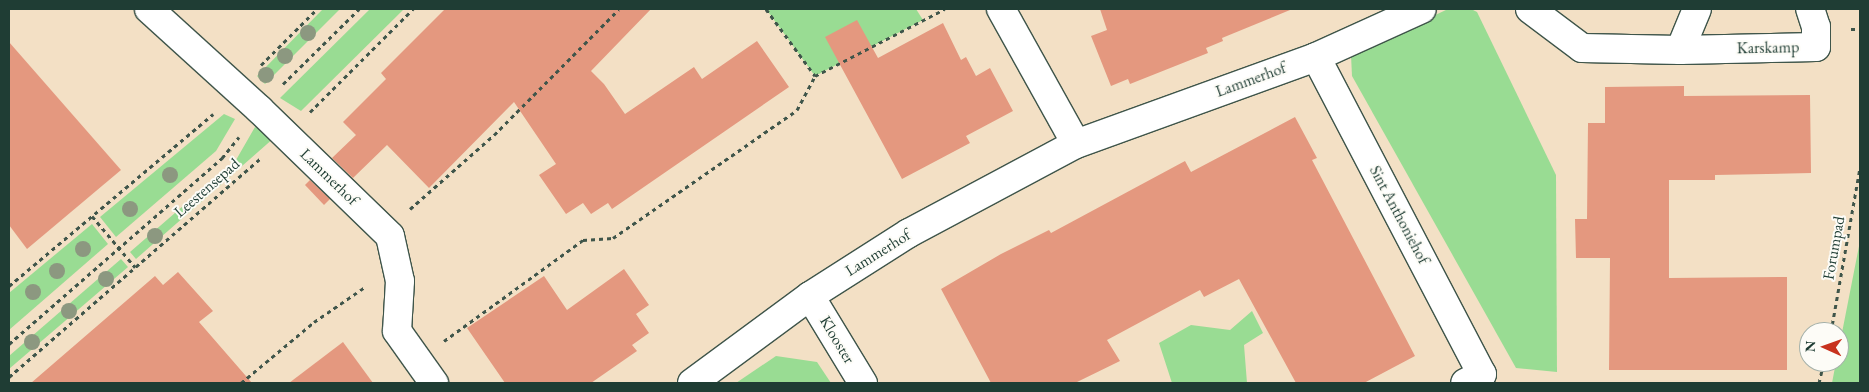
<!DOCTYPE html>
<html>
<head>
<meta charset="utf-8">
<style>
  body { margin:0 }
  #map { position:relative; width:1869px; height:392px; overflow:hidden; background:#f3e0c5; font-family:"EB Garamond",serif }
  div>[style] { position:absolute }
  .green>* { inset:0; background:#99dc93 }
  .building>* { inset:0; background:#e4987f }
  .path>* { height:3px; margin-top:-1.5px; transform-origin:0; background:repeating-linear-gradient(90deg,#3f554a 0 4px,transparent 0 8px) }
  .roads { filter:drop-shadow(1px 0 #3f554a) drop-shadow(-1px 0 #3f554a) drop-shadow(0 1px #3f554a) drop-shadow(0 -1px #3f554a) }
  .minor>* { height:28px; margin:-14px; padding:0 14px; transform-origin:14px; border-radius:14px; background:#fff }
  .trees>* { width:16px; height:16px; margin:-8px; border-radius:50%; background:#8c9880 }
  span { translate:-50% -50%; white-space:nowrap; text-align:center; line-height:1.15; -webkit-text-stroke:4px #fdfcf7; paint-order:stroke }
  .street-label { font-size:16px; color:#1f3d34 }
  .frame { position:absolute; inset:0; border:10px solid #1f3d34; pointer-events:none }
  .north { position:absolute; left:1799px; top:322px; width:50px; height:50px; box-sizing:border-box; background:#fdfcf7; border:1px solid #a4b0a9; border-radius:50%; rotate:272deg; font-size:14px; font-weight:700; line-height:20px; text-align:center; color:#1f3d34 }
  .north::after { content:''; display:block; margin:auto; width:18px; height:22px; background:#c8321e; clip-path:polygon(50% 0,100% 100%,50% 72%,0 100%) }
</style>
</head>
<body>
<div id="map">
  <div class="green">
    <i style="clip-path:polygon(323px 9px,340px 9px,265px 84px,257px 76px)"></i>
    <i style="clip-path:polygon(370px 9px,404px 9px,301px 111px,280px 98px)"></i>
    <i style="clip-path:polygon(766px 9px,916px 9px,923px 20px,815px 76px)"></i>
    <i style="clip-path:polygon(1448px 9px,1471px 9px,1477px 12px,1556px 175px,1557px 372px,1516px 368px,1352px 76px,1351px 55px)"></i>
    <i style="clip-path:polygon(224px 114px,235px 119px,216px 151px,116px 237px,100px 217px)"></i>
    <i style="clip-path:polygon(255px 127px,275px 137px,136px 259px,130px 252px,236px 160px)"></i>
    <i style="clip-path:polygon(92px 224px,108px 244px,9px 330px,9px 293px)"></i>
    <i style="clip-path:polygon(1860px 241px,1860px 383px,1832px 383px,1836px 362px,1839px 362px,1839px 348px)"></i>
    <i style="clip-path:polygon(121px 259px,128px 267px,9px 369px,9px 356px)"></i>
    <i style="clip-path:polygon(1252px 311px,1263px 333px,1244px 345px,1247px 383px,1172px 383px,1159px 343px,1191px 325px,1230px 330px)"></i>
    <i style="clip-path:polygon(776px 356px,817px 362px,831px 383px,736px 383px)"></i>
  </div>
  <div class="building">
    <i style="clip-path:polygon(445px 9px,651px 9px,591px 71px,604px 84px,625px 114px,694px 67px,702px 79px,757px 41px,789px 87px,612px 209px,608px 203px,591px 214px,583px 203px,566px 214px,539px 175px,556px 164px,514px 102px,429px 188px,387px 145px,353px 178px,332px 158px,356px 135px,343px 122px,386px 79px,381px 73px)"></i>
    <i style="clip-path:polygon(1100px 9px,1289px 9px,1290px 10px,1222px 38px,1223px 41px,1206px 48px,1208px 53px,1130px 84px,1128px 79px,1111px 86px,1091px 36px,1107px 30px)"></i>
    <i style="clip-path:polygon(857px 20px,878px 58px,943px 23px,961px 60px,966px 57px,976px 76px,990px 68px,1013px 111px,966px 136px,970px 143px,902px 179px,825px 37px)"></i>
    <i style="clip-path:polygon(9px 42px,121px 170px,27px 249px,9px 225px)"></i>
    <i style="clip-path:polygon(1684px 86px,1684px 96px,1810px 95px,1811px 173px,1715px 175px,1715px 180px,1669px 180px,1669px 278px,1787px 277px,1787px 370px,1609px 370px,1610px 258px,1576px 258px,1575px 219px,1587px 219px,1588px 123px,1605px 123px,1605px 87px)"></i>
    <i style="clip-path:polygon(1295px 117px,1317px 158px,1312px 160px,1415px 356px,1364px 383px,1296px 383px,1239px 279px,1204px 297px,1200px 290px,1107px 340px,1120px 361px,1075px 383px,991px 383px,941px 289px,1001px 254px,1049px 230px,1051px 233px,1185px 161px,1191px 172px)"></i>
    <i style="clip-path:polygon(310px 180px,330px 199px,324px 205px,305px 185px)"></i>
    <i style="clip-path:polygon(624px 269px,649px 305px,636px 314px,649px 333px,632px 345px,637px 351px,591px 383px,505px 383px,467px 328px,544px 276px,567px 310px)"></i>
    <i style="clip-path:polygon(178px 272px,213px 311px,199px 322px,252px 383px,31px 383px,155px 276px,163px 285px)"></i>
    <i style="clip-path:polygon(343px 342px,373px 383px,289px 383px)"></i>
  </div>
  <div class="path">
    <i style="left:766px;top:9px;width:83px;rotate:53.8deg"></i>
    <i style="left:1851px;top:29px;width:9px"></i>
    <i style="left:261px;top:65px;width:79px;rotate:-45deg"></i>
    <i style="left:283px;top:84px;width:107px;rotate:-44.6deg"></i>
    <i style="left:310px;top:112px;width:146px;rotate:-45deg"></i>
    <i style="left:410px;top:209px;width:112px;rotate:-41.4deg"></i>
    <i style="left:494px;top:135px;width:177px;rotate:-45.2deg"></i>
    <i style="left:92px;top:216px;width:67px;rotate:49.9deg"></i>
    <i style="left:9px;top:286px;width:267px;rotate:-40.1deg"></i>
    <i style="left:1831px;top:332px;width:167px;rotate:-80deg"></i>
    <i style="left:444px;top:341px;width:172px;rotate:-36deg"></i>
    <i style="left:583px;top:240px;width:30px;rotate:-4deg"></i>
    <i style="left:613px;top:238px;width:224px;rotate:-34.8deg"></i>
    <i style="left:797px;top:110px;width:38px;rotate:-62deg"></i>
    <i style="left:815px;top:76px;width:146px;rotate:-27.3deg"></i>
    <i style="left:9px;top:344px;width:283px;rotate:-41.1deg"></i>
    <i style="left:222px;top:158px;width:27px;rotate:-51deg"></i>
    <i style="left:9px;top:377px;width:334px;rotate:-41deg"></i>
    <i style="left:241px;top:383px;width:95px;rotate:-39.9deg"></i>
    <i style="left:314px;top:322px;width:62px;rotate:-34.5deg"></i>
    <i style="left:1819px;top:383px;width:22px;rotate:-77deg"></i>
  </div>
  <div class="roads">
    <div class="minor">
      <i style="left:149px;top:9px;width:149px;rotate:42.3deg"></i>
      <i style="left:259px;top:109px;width:182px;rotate:44.1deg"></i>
      <i style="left:390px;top:236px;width:46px;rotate:77.5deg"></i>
      <i style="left:400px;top:281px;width:50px;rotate:93.4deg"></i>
      <i style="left:397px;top:331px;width:64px;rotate:54.6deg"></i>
      <i style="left:1001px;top:9px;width:154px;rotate:60.9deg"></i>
      <i style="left:1530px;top:9px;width:65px;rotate:36.9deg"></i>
      <i style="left:1582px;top:48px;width:98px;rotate:1.2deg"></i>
      <i style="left:1680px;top:50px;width:136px;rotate:-1.3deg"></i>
      <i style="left:1816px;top:47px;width:20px;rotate:-90deg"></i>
      <i style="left:1816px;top:27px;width:19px;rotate:-108deg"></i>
      <i style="left:1680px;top:50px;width:44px;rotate:-67.5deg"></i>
      <i style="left:1316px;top:57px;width:358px;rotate:62.4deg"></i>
      <i style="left:1482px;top:374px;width:19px;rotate:152deg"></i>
      <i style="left:810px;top:296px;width:102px;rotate:58.7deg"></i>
      <i style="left:692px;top:383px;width:147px;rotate:-36.4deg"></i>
      <i style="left:810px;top:296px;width:117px;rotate:-32.5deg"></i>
      <i style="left:909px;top:233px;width:189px;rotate:-28.1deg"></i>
      <i style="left:1076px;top:144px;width:255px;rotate:-19.9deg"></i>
      <i style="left:1316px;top:57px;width:116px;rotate:-24.4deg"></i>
    </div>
  </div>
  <div class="trees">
    <i style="left:308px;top:33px"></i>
    <i style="left:285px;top:56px"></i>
    <i style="left:266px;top:75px"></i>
    <i style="left:170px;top:175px"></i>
    <i style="left:130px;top:209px"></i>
    <i style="left:155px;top:236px"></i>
    <i style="left:83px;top:249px"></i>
    <i style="left:57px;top:271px"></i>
    <i style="left:106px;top:279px"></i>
    <i style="left:33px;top:292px"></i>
    <i style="left:69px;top:311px"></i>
    <i style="left:32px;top:342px"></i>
  </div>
  <div class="street-label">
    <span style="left:1768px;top:48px;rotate:-1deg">Karskamp</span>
    <span style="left:1251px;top:80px;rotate:-20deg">Lammerhof</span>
    <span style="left:329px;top:177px;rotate:44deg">Lammerhof</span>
    <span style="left:207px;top:188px;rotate:-41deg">Leestensepad</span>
    <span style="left:1399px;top:215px;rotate:62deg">Sint Anthoniehof</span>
    <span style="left:1834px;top:248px;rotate:-80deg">Forumpad</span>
    <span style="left:878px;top:253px;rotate:-32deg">Lammerhof</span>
    <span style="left:837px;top:340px;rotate:59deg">Klooster</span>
  </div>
  <div class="frame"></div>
  <div class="north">N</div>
</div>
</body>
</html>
